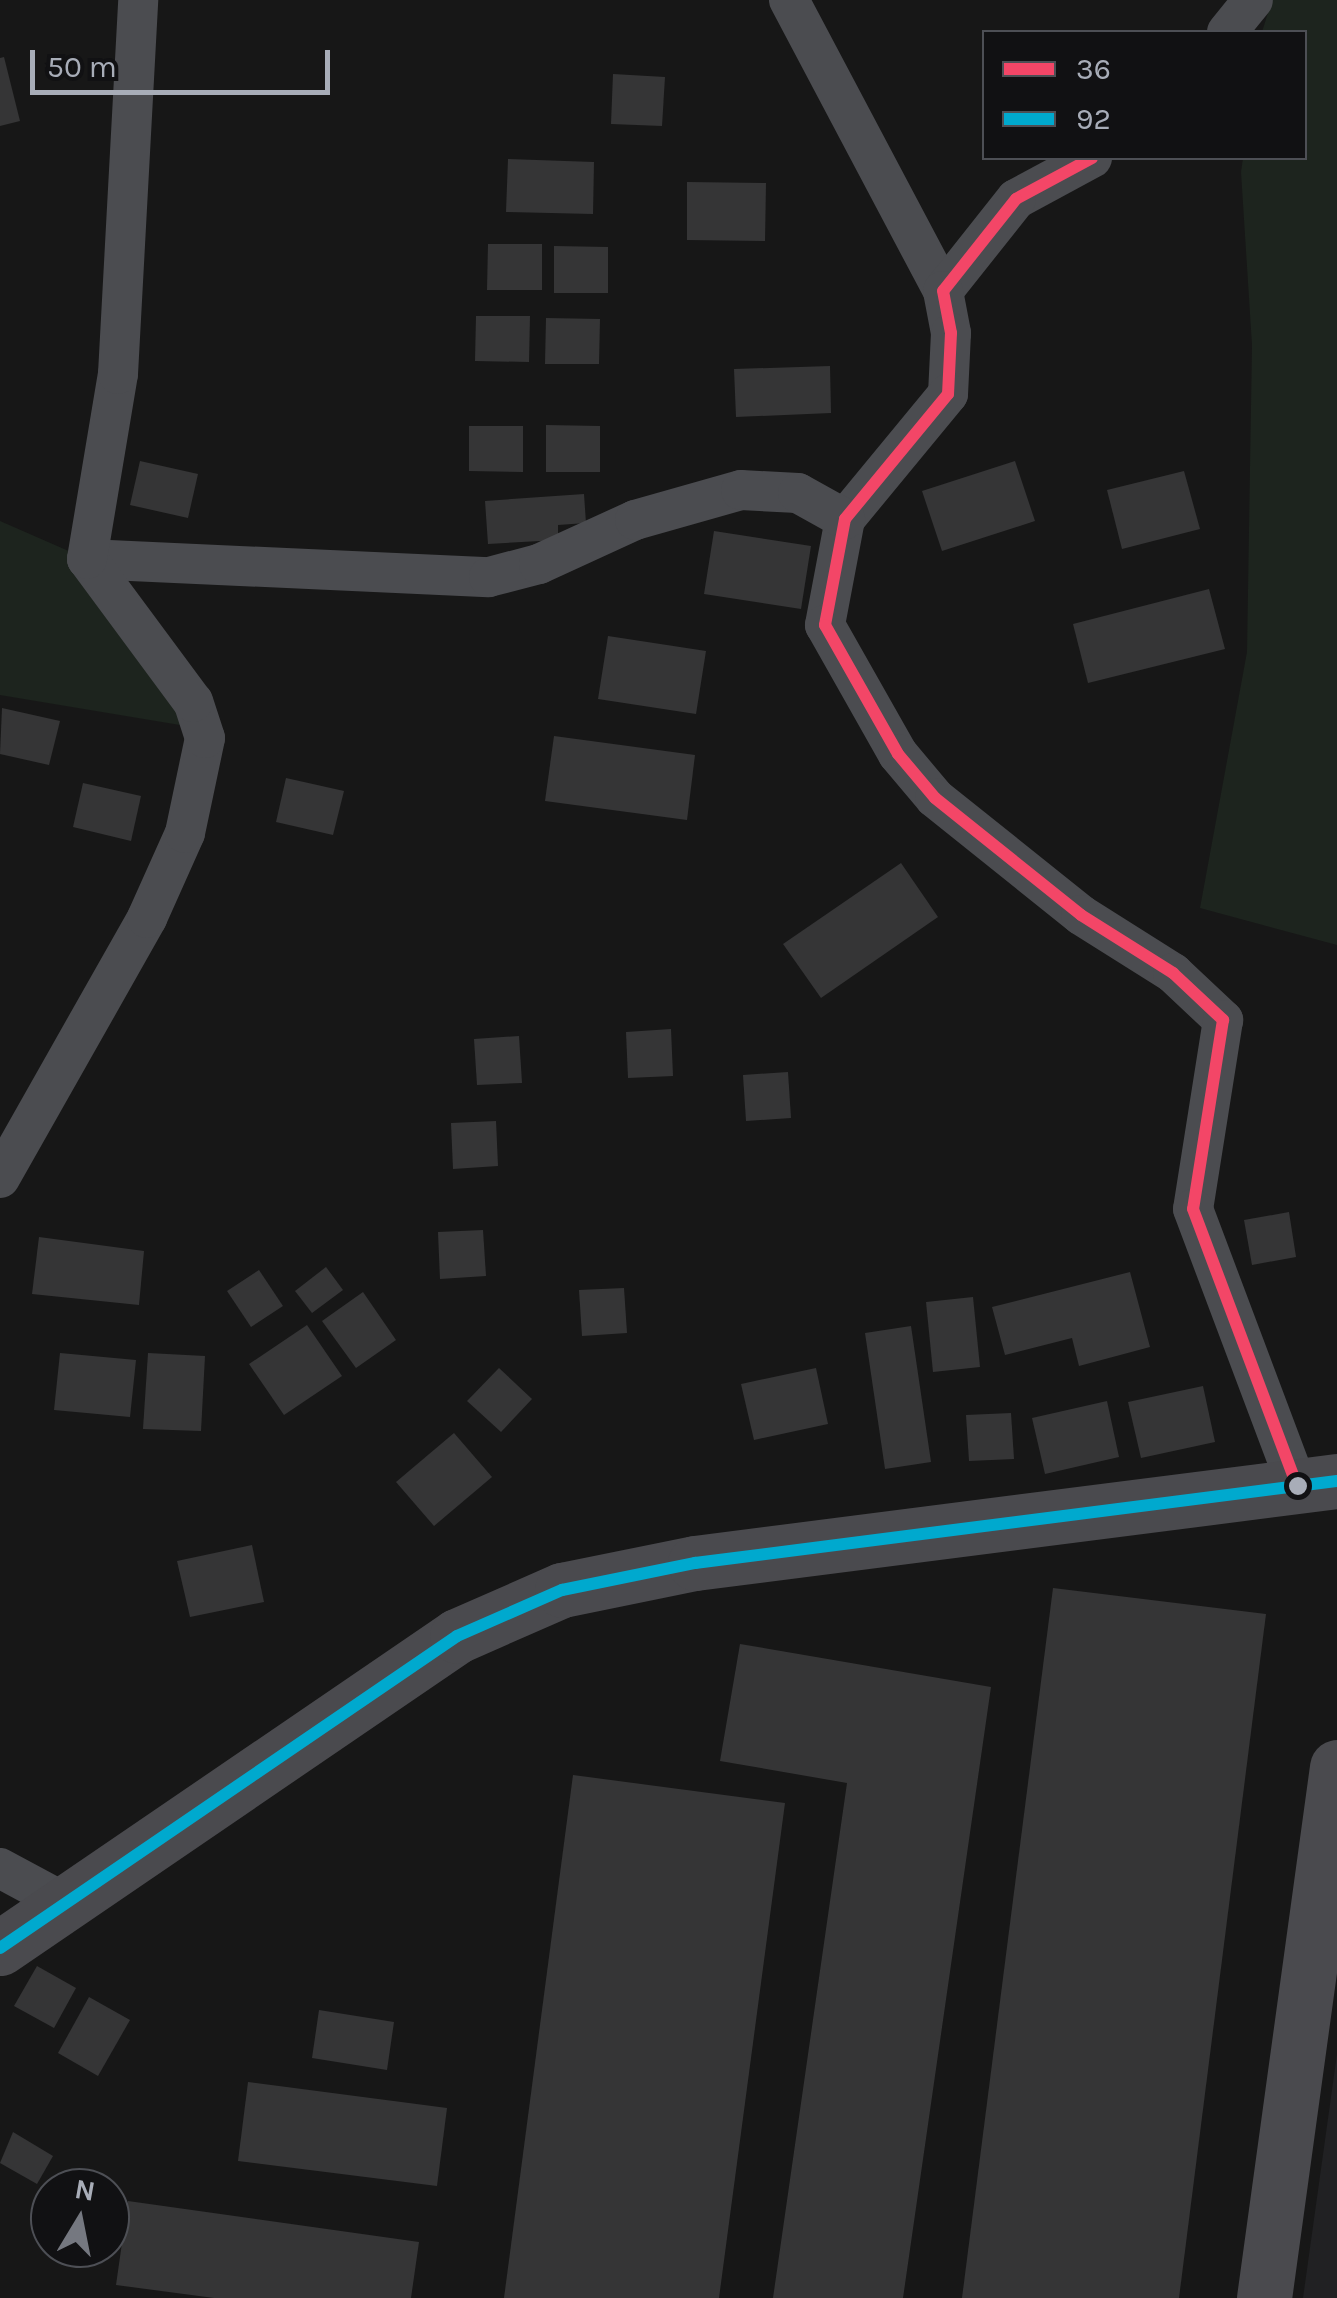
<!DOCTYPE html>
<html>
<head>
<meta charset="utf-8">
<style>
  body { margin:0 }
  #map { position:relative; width:1337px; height:2298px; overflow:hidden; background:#171717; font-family:Karla,sans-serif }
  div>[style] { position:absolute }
  .built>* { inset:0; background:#212123 }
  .green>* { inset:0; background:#1d241e }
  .building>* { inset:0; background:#353536 }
  .street>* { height:40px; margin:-20px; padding:0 20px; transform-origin:20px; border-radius:20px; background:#4b4c50 }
  .secondary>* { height:55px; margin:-27.5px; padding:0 27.5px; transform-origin:27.5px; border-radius:27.5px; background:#4a4a4e }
  .bus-1>* { height:12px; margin:-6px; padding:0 6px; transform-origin:6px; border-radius:6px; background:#f34667 }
  .bus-2>* { height:12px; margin:-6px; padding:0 6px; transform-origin:6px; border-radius:6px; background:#00a9ce }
  .dots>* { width:28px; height:28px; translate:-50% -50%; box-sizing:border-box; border:5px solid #111113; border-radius:50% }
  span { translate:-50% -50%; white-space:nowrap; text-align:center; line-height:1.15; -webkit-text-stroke:9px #111113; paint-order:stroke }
  .legend { position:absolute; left:982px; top:30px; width:325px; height:130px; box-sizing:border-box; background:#111113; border:2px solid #4d4f55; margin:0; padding:12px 18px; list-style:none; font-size:30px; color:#a8adb8 }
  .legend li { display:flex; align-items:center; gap:20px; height:50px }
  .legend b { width:50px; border:2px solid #4d4f55 }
  .north { position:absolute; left:30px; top:2168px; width:100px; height:100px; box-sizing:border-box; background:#111113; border:2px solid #4d4f55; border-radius:50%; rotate:10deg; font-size:28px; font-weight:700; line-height:40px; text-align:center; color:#a8adb8 }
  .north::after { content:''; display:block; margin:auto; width:35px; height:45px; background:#757880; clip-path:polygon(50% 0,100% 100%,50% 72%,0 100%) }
  .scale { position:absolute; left:30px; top:50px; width:300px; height:45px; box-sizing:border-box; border:5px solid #a8adb8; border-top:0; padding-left:12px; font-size:30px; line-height:35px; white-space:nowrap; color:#a8adb8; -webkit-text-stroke:8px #111113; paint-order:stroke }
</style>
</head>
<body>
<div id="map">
  <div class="built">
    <i style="clip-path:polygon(1337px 2054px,1337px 2298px,1303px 2298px)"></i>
  </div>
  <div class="green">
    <i style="clip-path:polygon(1272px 0,1337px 0,1337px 945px,1200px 908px,1247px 652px,1252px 345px,1241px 172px,1243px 158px,1304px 158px,1304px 32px,1262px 32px)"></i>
    <i style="clip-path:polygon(0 521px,87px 559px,192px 727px,0 695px)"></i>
  </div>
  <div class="building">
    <i style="clip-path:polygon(4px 57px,20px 121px,0 126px,0 58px)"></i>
    <i style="clip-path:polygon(613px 74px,665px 77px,662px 126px,611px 124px)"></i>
    <i style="clip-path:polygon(508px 159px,594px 162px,593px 214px,506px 212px)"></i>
    <i style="clip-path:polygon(687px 182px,766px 183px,765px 241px,687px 240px)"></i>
    <i style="clip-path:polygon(488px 244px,542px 244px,542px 290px,487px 290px)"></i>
    <i style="clip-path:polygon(554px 246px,608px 247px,608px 293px,554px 293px)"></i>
    <i style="clip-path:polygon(476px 316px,530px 316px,529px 362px,475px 361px)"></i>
    <i style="clip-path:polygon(546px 318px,600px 319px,599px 364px,545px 364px)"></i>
    <i style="clip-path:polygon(830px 366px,831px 413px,736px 417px,734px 369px)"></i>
    <i style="clip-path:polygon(546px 425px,600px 426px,600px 472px,546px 472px)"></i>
    <i style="clip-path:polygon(469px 426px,523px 426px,523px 472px,469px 471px)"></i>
    <i style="clip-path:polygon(140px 461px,198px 474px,188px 518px,130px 505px)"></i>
    <i style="clip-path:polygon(1015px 461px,1035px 521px,942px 551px,922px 491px)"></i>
    <i style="clip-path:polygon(1184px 471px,1200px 529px,1122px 549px,1107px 490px)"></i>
    <i style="clip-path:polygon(584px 494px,586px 523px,558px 525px,558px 540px,488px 544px,485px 501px)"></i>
    <i style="clip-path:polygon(714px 531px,811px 546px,801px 609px,704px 594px)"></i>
    <i style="clip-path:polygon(1209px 589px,1225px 649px,1088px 683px,1073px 624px)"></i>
    <i style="clip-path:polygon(608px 636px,706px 651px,696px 714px,598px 699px)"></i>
    <i style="clip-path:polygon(2px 708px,60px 721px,49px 765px,0 754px)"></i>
    <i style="clip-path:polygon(554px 736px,695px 755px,687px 820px,545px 801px)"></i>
    <i style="clip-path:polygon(286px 778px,344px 791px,333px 835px,276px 822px)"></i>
    <i style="clip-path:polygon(83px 783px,141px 796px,131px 841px,73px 827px)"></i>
    <i style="clip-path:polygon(901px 863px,938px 917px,821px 998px,783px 944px)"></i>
    <i style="clip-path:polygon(671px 1029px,673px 1076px,628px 1078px,626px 1032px)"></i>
    <i style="clip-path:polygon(519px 1036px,522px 1083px,477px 1085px,474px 1039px)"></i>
    <i style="clip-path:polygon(788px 1072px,791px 1118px,746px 1121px,743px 1075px)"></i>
    <i style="clip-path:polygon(496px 1121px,498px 1166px,453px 1169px,451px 1123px)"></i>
    <i style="clip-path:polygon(1289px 1212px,1296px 1257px,1252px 1265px,1244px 1220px)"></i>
    <i style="clip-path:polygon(483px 1230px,486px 1276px,440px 1279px,438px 1232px)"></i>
    <i style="clip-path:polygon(39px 1237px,144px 1251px,139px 1305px,32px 1294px)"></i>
    <i style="clip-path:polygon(326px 1267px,343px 1290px,312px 1313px,295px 1291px)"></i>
    <i style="clip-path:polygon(259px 1270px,283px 1306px,251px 1327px,227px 1291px)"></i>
    <i style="clip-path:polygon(1130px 1272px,1150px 1347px,1079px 1366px,1072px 1338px,1005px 1355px,992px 1307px)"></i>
    <i style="clip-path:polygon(624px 1288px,627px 1333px,582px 1336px,579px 1290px)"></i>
    <i style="clip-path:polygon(363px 1292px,396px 1340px,356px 1368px,322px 1321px)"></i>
    <i style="clip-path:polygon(973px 1297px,980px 1367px,933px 1372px,926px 1302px)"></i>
    <i style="clip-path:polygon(307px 1325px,342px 1376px,284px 1415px,249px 1364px)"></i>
    <i style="clip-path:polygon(911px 1326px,931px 1462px,885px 1469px,865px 1333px)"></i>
    <i style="clip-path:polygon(60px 1353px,136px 1360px,130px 1417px,54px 1410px)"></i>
    <i style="clip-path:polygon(148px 1353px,205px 1356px,201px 1431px,143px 1429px)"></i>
    <i style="clip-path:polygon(499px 1368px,532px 1399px,501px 1432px,467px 1401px)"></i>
    <i style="clip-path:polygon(816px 1368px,828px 1424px,754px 1440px,741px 1384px)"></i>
    <i style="clip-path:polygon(1203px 1386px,1215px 1442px,1141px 1458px,1128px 1402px)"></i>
    <i style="clip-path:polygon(1107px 1401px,1119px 1457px,1045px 1474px,1032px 1418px)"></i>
    <i style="clip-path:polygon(1011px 1413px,1014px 1459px,969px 1461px,966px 1415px)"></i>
    <i style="clip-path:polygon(454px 1433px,492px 1477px,434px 1526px,396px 1482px)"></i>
    <i style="clip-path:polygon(252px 1545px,264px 1602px,190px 1617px,177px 1561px)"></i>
    <i style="clip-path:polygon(1053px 1588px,1266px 1614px,1179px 2298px,962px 2298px)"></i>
    <i style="clip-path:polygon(740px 1644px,991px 1687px,903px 2298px,773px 2298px,847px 1783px,720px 1761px)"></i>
    <i style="clip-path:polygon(573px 1775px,785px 1803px,719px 2298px,504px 2298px)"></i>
    <i style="clip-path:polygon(37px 1966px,76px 1988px,54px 2028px,14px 2006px)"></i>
    <i style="clip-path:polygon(89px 1997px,130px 2020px,98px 2076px,58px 2053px)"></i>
    <i style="clip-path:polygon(319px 2010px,394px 2022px,387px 2070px,312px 2058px)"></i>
    <i style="clip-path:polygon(248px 2082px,447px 2108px,437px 2186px,238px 2161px)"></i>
    <i style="clip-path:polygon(13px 2132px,53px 2156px,37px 2184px,0 2163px)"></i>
    <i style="clip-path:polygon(128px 2201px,419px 2242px,411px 2298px,214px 2298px,116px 2285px)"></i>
  </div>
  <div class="street">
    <i style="left:789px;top:0;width:329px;rotate:62.1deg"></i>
    <i style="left:1227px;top:32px;width:41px;rotate:-50.9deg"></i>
    <i style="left:1092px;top:158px;width:86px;rotate:151.7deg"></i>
    <i style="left:1016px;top:199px;width:117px;rotate:128.4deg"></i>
    <i style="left:943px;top:291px;width:43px;rotate:79.2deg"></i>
    <i style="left:951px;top:333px;width:61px;rotate:92.8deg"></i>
    <i style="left:948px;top:394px;width:162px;rotate:129.5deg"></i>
    <i style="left:845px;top:519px;width:108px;rotate:100.7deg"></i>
    <i style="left:825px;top:625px;width:148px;rotate:60.5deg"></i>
    <i style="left:898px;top:754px;width:57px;rotate:49.9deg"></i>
    <i style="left:935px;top:798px;width:187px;rotate:38.7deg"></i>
    <i style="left:1081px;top:915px;width:109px;rotate:32.2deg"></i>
    <i style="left:1173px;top:973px;width:69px;rotate:43.2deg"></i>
    <i style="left:1223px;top:1020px;width:191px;rotate:99deg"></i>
    <i style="left:1193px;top:1209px;width:296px;rotate:69.4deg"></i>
    <i style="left:87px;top:559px;width:402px;rotate:2.6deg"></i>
    <i style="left:489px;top:577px;width:52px;rotate:-14.6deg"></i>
    <i style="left:539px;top:564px;width:106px;rotate:-24.6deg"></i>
    <i style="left:635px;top:520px;width:110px;rotate:-15.8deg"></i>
    <i style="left:741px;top:490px;width:57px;rotate:3deg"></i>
    <i style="left:798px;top:493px;width:54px;rotate:29deg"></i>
    <i style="left:0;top:1178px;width:299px;rotate:-60.5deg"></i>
    <i style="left:147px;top:918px;width:93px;rotate:-65.9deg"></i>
    <i style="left:185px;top:833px;width:97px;rotate:-78.1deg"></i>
    <i style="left:205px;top:738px;width:38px;rotate:-108deg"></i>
    <i style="left:193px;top:702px;width:178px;rotate:-126.5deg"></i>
    <i style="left:87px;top:559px;width:188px;rotate:-80.5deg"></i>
    <i style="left:118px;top:374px;width:375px;rotate:-86.9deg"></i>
    <i style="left:0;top:1868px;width:74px;rotate:28.3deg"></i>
  </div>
  <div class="secondary">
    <i style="left:0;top:1948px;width:553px;rotate:-34.32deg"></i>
    <i style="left:457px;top:1636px;width:115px;rotate:-23.7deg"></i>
    <i style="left:562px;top:1590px;width:136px;rotate:-11.5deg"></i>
    <i style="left:695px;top:1563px;width:647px;rotate:-7.28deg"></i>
    <i style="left:1264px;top:2298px;width:536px;rotate:-82.17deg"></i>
  </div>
  <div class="bus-1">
    <i style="left:1092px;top:158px;width:86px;rotate:151.7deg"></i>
    <i style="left:1016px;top:199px;width:117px;rotate:128.4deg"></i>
    <i style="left:943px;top:291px;width:43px;rotate:79.2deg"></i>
    <i style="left:951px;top:333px;width:61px;rotate:92.8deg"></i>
    <i style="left:948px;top:394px;width:162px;rotate:129.5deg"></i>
    <i style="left:845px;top:519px;width:108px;rotate:100.7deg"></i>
    <i style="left:825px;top:625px;width:148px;rotate:60.5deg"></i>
    <i style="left:898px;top:754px;width:57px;rotate:49.9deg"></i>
    <i style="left:935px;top:798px;width:187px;rotate:38.7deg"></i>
    <i style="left:1081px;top:915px;width:109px;rotate:32.2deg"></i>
    <i style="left:1173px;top:973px;width:69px;rotate:43.2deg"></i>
    <i style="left:1223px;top:1020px;width:191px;rotate:99deg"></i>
    <i style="left:1193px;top:1209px;width:296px;rotate:69.4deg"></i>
  </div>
  <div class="bus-2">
    <i style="left:0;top:1948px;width:553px;rotate:-34.32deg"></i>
    <i style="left:457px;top:1636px;width:115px;rotate:-23.7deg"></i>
    <i style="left:562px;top:1590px;width:136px;rotate:-11.5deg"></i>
    <i style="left:695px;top:1563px;width:647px;rotate:-7.28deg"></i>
  </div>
  <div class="dots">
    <i style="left:1298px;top:1486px;background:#a8adb8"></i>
  </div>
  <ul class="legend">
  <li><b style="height:12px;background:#f34667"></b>36</li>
  <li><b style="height:12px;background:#00a9ce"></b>92</li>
  </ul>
  <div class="north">N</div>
  <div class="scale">50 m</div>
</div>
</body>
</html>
